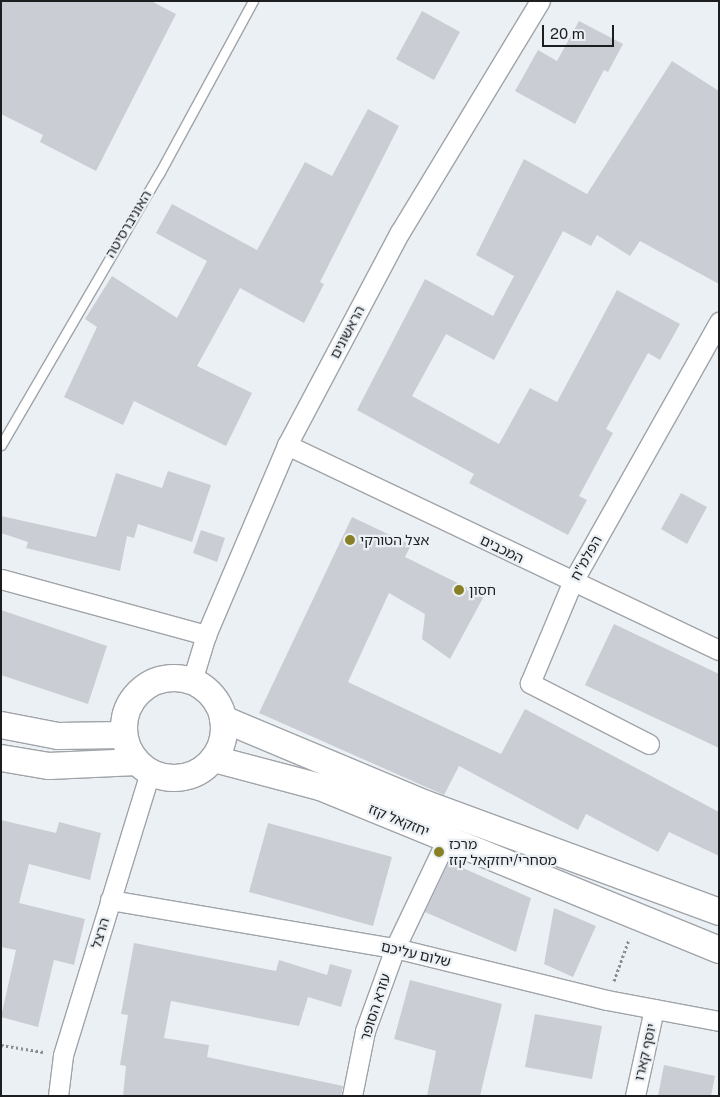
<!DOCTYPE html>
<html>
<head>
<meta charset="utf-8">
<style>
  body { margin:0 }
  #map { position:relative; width:720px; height:1097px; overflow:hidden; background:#ebf0f5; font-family:"Public Sans","Noto Sans Hebrew",sans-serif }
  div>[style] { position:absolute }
  .building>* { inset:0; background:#caced4 }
  .path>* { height:3px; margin-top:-1.5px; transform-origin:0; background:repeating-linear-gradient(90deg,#8a8e92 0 2.5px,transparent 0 5px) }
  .roads { filter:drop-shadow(1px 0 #a0a4a9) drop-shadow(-1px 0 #a0a4a9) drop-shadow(0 1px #a0a4a9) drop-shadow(0 -1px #a0a4a9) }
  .lane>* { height:9px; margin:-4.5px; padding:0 4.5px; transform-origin:4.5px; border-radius:4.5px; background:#fff }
  .street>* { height:19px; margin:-9.5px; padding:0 9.5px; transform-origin:9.5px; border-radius:9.5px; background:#fff }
  .secondary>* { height:26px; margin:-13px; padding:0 13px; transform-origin:13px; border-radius:13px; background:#fff }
  .secondary>.ring { margin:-13px; padding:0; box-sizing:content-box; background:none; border:26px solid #fff; border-radius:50% }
  .dots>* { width:14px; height:14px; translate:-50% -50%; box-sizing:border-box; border:2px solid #ebf0f5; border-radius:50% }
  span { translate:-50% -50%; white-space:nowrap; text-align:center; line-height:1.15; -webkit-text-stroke:4.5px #ebf0f5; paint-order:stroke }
  .street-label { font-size:14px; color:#1c1e20 }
  .poi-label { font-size:14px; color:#1c1e20 }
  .left { translate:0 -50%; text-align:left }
  .frame { position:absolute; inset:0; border:2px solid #1c1e20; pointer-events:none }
  .scale { position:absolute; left:542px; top:25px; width:72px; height:22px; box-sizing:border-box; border:2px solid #1c1e20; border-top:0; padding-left:6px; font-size:15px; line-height:18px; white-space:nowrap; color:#1c1e20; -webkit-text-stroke:4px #ebf0f5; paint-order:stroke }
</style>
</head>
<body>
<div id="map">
  <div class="building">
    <i style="clip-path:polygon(1px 1px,151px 1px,176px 14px,96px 171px,40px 142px,43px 135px,1px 114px)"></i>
    <i style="clip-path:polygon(422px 11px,460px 32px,434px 80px,396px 59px)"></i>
    <i style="clip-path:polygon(579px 21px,623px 44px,608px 72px,604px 70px,575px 124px,515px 91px,538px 50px,557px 61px)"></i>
    <i style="clip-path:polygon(672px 61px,719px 91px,719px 284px,640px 241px,630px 256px,597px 235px,591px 246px,563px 231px,494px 360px,446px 334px,412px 396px,499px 444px,530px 388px,557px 402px,617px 290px,680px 324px,660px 360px,648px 353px,606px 429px,613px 433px,579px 496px,587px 500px,568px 535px,469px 483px,474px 474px,357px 410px,425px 279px,493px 316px,514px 276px,476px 255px,524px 159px,587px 194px)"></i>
    <i style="clip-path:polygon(368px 109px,399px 126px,320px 282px,324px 284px,304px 323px,240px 288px,197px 366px,252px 393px,226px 446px,134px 401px,123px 425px,64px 397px,97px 327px,85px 319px,112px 276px,177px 318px,207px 261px,156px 233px,172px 204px,257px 250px,305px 162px,332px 176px)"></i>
    <i style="clip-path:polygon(168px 471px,211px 485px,192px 542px,138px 524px,134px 538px,127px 536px,120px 571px,26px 548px,28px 542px,1px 533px,1px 516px,96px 537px,116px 473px,162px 488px)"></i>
    <i style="clip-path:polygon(681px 493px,707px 507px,687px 544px,661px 529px)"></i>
    <i style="clip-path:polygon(352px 517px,411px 545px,405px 557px,484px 596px,450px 659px,422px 639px,425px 614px,389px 593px,348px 682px,501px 754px,525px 709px,719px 812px,719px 856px,669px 832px,658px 852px,586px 814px,578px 830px,459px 766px,444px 795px,259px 713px)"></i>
    <i style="clip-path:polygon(201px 530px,225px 538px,217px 562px,193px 553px)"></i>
    <i style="clip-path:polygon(1px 610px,107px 646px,88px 704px,1px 675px)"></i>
    <i style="clip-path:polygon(614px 624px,719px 674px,719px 748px,585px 685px)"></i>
    <i style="clip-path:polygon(1px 820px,56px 833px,59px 822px,101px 833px,90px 880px,29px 864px,19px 903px,85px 919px,74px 965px,54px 960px,38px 1027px,1px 1017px,16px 950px,1px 947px)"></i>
    <i style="clip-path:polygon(268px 823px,392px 857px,373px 926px,249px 892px)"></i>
    <i style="clip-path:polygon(449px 862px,531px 898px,516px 952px,425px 912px)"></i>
    <i style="clip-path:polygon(554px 908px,596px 926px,573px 977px,544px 964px)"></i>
    <i style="clip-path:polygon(134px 943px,276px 971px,279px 960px,327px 975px,330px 964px,352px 970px,341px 1007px,308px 997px,299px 1026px,171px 1001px,164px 1038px,209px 1045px,207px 1057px,343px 1086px,341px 1096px,123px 1096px,126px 1066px,120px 1065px,128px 1015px,121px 1014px)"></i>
    <i style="clip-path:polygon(410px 980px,502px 1004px,480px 1096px,427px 1096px,436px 1051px,394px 1039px)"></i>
    <i style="clip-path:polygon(535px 1014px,602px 1026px,592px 1079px,525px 1067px)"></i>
    <i style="clip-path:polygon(664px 1065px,715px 1076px,711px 1096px,658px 1096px)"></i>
  </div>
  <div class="path">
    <i style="left:614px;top:981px;width:45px;rotate:-70.3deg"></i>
    <i style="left:1px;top:1045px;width:43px;rotate:9.5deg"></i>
  </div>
  <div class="roads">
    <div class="lane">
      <i style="left:1px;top:445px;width:314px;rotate:-59.8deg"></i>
      <i style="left:159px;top:174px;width:197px;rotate:-61.5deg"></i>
    </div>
    <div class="street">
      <i style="left:287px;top:445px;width:478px;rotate:25.4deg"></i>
      <i style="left:1px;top:579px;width:213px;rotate:15.3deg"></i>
      <i style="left:192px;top:681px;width:48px;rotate:-73.1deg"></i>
      <i style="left:206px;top:635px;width:207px;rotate:-66.9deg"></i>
      <i style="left:287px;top:445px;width:241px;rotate:-62.1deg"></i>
      <i style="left:400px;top:232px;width:270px;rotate:-58.8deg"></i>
      <i style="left:649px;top:744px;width:134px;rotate:-152.9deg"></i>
      <i style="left:530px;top:683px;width:108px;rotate:-67.2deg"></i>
      <i style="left:572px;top:583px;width:300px;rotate:-60.6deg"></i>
      <i style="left:110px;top:900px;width:289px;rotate:9.6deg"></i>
      <i style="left:395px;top:948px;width:218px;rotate:13.8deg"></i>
      <i style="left:607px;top:1000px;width:114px;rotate:10.6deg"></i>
      <i style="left:58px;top:1096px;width:41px;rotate:-83deg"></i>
      <i style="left:63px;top:1055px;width:296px;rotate:-72.9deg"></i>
      <i style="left:352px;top:1096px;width:66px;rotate:-78.7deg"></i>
      <i style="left:365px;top:1031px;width:88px;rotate:-70.1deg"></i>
      <i style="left:395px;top:948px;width:121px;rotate:-64.5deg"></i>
      <i style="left:635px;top:1096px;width:89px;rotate:-77.7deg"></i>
    </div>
    <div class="secondary">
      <i class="ring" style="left:124px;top:678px;width:74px;height:74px"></i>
      <i style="left:223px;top:719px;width:220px;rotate:22.7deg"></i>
      <i style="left:426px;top:804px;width:312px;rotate:20.2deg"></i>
      <i style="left:1px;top:725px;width:58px;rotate:10.9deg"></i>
      <i style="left:58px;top:736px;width:66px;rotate:-0.9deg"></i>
      <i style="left:1px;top:758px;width:49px;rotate:9.5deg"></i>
      <i style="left:49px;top:766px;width:88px;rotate:-2.6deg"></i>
      <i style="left:214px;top:759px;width:110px;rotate:14.8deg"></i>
      <i style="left:320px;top:787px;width:431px;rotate:22.2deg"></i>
    </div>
  </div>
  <div class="dots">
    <i style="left:350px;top:540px;background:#888027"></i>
    <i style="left:459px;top:590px;background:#888027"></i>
    <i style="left:439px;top:852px;background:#888027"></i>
  </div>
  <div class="street-label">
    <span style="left:128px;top:224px;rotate:-59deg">האוניברסיטה</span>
    <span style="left:347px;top:332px;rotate:-62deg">הראשונים</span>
    <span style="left:502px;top:549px;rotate:26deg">המכבים</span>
    <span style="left:586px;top:558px;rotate:-61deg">הפלמ"ח</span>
    <span style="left:399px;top:820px;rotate:22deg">יחזקאל קזז</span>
    <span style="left:100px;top:933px;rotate:-73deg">הרצל</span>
    <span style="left:416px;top:954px;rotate:13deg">שלום עליכם</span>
    <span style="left:375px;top:1007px;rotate:-72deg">עזרא הסופר</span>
    <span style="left:645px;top:1052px;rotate:-77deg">יוסף קארו</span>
  </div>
  <div class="poi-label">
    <span class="left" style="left:360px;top:540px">אצל הטורקי</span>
    <span class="left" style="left:469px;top:590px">חסון</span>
    <span class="left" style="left:449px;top:852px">מרכז<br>מסחרי/יחזקאל קזז</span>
  </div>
  <div class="frame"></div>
  <div class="scale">20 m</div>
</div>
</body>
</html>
